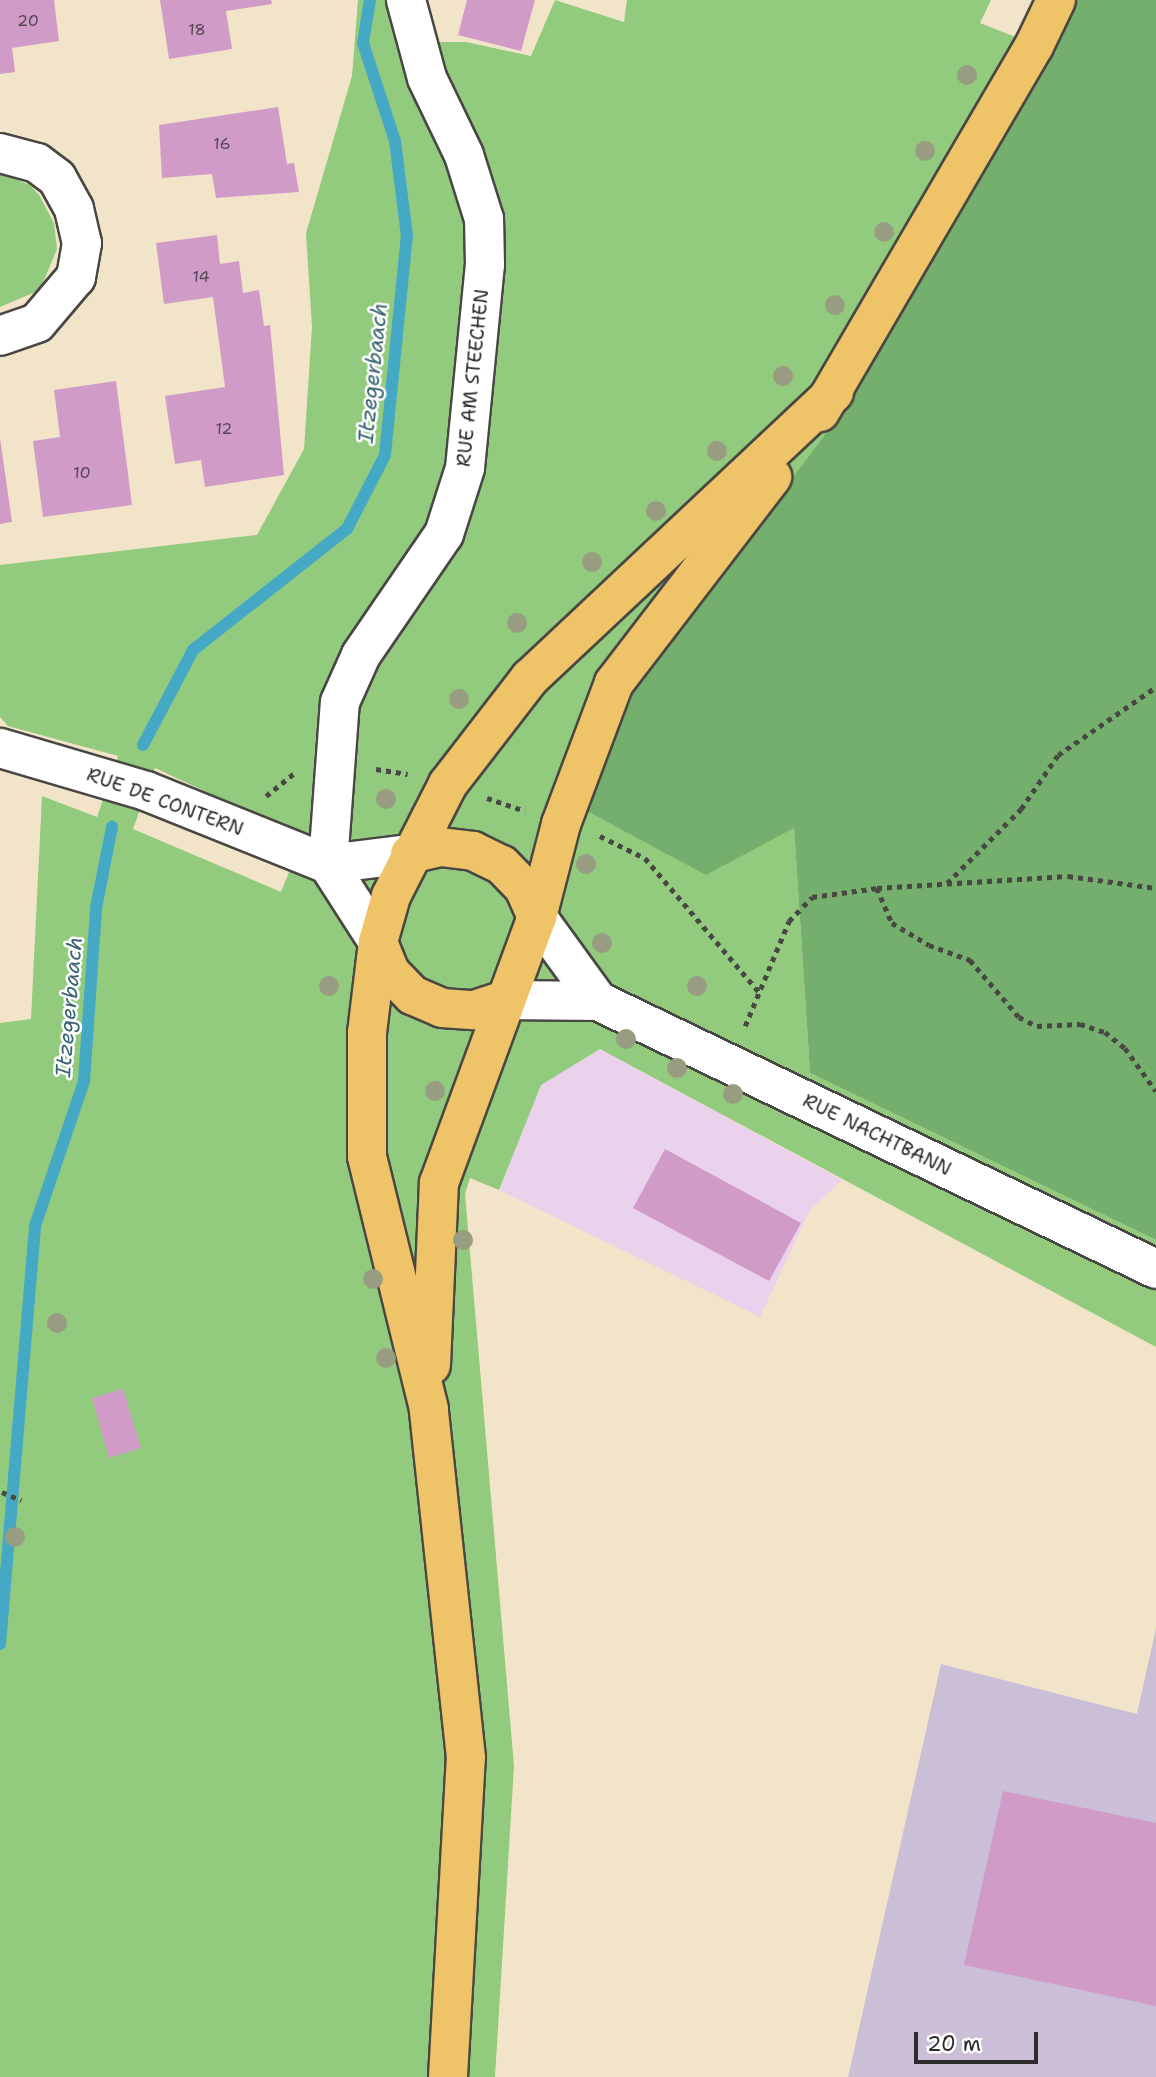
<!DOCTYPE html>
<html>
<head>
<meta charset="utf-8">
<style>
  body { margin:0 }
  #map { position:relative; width:1156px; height:2077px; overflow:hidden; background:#f2e4c9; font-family:"Shantell Sans",sans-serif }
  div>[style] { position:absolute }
  .built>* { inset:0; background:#ead1ec }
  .industrial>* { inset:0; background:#cabfd6 }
  .green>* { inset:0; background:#92cb7e }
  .forest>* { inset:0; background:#75af6d }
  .stream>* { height:12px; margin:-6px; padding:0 6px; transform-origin:6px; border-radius:6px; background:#45a9c5 }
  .building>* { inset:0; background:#d19bc8 }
  .path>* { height:4.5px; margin-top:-2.25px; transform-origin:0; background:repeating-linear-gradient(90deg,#494743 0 5px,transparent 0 10px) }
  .roads { filter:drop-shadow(2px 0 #494743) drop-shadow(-2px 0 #494743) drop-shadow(0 2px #494743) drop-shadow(0 -2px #494743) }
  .minor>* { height:38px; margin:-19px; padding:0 19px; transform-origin:19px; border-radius:19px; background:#fff }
  .major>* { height:38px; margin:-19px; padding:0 19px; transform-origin:19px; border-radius:19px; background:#efc469 }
  .trees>* { width:20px; height:20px; margin:-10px; border-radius:50%; background:#989d82 }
  span { translate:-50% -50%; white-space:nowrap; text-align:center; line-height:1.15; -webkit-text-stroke:5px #fff; paint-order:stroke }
  .number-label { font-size:16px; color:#544752 }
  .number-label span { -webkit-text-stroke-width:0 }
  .street-label { font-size:19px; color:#2b2b2b }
  .water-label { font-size:21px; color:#376470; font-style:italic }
  .scale { position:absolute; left:914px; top:2032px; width:124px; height:32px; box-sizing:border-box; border:4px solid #2b2b2b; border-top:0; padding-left:9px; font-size:21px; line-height:24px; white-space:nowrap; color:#2b2b2b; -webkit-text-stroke:5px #fff; paint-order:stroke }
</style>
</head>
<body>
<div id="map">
  <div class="built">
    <i style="clip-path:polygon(600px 1049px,842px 1180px,810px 1210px,760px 1317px,499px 1190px,540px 1085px)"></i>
  </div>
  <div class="industrial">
    <i style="clip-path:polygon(1156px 1628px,1156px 2077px,848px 2077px,941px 1664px,1137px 1714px)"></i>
  </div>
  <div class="green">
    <i style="clip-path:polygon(evenodd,358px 0,406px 0,416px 42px,466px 42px,531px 56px,555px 0,624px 22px,627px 0,991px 0,980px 23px,1054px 52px,848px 404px,631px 691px,794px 827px,810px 1073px,1156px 1240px,1156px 1347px,600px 1049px,541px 1085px,499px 1190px,470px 1178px,465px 1194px,514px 1766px,495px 2077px,0 2077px,0 1023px,31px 1019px,42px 796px,97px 817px,118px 756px,8px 726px,0 717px,0 565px,257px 535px,304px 449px,312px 327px,306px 233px,352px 76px,358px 0,155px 768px,247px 811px,297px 852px,281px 892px,133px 829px,155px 768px)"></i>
    <i style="clip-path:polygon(0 173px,30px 185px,39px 195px,54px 223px,57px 249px,40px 290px,0 307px)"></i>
  </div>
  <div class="forest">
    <i style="clip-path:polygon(1078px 0,1156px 0,1156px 1240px,810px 1073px,794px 828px,706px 875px,587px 811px,631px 691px,848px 404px,1054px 52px)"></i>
  </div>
  <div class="stream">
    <i style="left:143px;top:745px;width:107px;rotate:-62.2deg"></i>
    <i style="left:193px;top:650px;width:196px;rotate:-38.2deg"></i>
    <i style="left:347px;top:529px;width:83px;rotate:-62.8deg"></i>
    <i style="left:385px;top:455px;width:220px;rotate:-84.3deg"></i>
    <i style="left:407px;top:236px;width:96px;rotate:-97.2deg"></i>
    <i style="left:395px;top:141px;width:103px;rotate:-108.1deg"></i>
    <i style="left:363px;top:43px;width:44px;rotate:-80.8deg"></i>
    <i style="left:0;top:1644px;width:419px;rotate:-85.2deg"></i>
    <i style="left:35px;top:1226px;width:153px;rotate:-71.3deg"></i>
    <i style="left:84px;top:1081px;width:173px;rotate:-86deg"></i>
    <i style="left:96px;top:908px;width:83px;rotate:-78.8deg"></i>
  </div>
  <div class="building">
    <i style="clip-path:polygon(0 0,54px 0,59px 41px,12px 48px,15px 72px,0 74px)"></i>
    <i style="clip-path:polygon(160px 0,271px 0,272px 4px,226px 11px,232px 49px,169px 59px)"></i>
    <i style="clip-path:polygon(467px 0,535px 0,521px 51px,458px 35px)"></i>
    <i style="clip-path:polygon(278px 107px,287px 164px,294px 163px,299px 192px,216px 198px,212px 174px,162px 178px,159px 125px)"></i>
    <i style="clip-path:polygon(217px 235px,220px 264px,239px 261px,243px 293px,259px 290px,264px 326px,270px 325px,284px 475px,205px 487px,201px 460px,175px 464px,165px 396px,225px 387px,213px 297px,164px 304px,156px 243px)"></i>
    <i style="clip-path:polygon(116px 381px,132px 505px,43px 517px,33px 441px,60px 437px,54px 390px)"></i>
    <i style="clip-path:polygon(0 438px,12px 522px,0 524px)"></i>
    <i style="clip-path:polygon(665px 1149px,801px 1223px,769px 1281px,633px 1208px)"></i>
    <i style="clip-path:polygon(123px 1389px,141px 1448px,109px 1458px,92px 1398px)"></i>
    <i style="clip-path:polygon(1003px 1791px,1156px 1823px,1156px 2006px,964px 1965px)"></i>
  </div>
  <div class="path">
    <i style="left:376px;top:769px;width:32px;rotate:9deg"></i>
    <i style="left:266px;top:796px;width:36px;rotate:-39deg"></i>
    <i style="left:487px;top:798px;width:40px;rotate:18.9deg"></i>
    <i style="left:600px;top:836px;width:50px;rotate:26.1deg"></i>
    <i style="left:645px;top:858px;width:176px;rotate:49.6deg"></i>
    <i style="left:947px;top:883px;width:105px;rotate:-45deg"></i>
    <i style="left:1021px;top:809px;width:65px;rotate:-55.6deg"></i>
    <i style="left:1058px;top:755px;width:119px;rotate:-34.8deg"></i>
    <i style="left:877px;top:888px;width:38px;rotate:67deg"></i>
    <i style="left:892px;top:923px;width:43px;rotate:30.7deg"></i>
    <i style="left:929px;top:945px;width:44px;rotate:20.1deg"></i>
    <i style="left:970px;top:960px;width:75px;rotate:49.3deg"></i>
    <i style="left:1019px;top:1017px;width:20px;rotate:27deg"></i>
    <i style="left:1037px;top:1026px;width:43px;rotate:-2.7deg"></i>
    <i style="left:1080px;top:1024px;width:26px;rotate:18deg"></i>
    <i style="left:1105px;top:1032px;width:26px;rotate:39deg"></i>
    <i style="left:1125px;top:1048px;width:53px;rotate:54.2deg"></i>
    <i style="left:745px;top:1026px;width:114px;rotate:-67.3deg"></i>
    <i style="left:789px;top:921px;width:33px;rotate:-46deg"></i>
    <i style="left:812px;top:897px;width:66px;rotate:-7.9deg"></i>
    <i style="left:877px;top:888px;width:191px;rotate:-3.6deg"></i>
    <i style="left:1068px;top:876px;width:89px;rotate:7.8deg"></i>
    <i style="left:2px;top:1492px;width:21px;rotate:23deg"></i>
  </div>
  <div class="roads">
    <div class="minor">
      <i style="left:0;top:153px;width:38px;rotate:15deg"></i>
      <i style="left:37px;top:163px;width:25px;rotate:37deg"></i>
      <i style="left:57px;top:178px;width:35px;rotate:61deg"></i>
      <i style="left:74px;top:209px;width:35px;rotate:77deg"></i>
      <i style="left:82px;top:243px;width:35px;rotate:100deg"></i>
      <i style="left:76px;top:277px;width:60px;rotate:130.3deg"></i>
      <i style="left:37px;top:323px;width:39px;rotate:161deg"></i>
      <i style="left:0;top:748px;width:152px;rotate:16.4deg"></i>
      <i style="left:146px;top:791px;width:196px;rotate:21.9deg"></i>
      <i style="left:328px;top:864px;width:83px;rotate:-7deg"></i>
      <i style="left:328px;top:864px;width:162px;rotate:-85.8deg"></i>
      <i style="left:340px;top:702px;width:51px;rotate:-65.9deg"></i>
      <i style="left:361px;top:655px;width:147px;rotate:-55.6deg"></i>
      <i style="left:444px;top:534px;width:69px;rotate:-72.3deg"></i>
      <i style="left:465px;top:468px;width:204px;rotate:-84.4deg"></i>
      <i style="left:485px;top:265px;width:46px;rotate:-91.2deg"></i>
      <i style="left:484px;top:219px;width:67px;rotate:-107.4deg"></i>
      <i style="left:464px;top:155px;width:85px;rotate:-115.7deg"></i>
      <i style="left:427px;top:78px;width:81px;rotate:-105.1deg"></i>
      <i style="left:328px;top:864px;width:93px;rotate:57.3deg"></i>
      <i style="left:537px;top:917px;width:104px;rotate:54deg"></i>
      <i style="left:505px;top:1000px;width:93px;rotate:0.6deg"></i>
      <i style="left:598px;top:1001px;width:619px;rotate:25.65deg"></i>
    </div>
    <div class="major">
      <i style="left:820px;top:412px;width:424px;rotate:-59.7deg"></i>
      <i style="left:1034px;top:46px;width:51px;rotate:-64.4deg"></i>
      <i style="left:410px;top:854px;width:32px;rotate:-13deg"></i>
      <i style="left:441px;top:847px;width:32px;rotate:7deg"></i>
      <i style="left:473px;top:851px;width:32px;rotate:26deg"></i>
      <i style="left:502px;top:865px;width:32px;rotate:46deg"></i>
      <i style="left:524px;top:888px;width:32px;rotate:66deg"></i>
      <i style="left:378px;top:942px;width:32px;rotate:68deg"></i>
      <i style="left:390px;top:972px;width:32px;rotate:46deg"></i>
      <i style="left:412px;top:995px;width:33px;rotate:23deg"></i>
      <i style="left:442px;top:1008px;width:32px;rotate:4deg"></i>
      <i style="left:474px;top:1010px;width:33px;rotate:-18deg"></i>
      <i style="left:431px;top:1365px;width:182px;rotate:-87.5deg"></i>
      <i style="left:439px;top:1183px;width:283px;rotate:-69.8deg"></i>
      <i style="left:537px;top:917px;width:96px;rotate:-75.5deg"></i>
      <i style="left:561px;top:824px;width:151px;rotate:-69.4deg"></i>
      <i style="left:614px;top:683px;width:260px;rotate:-52.5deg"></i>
      <i style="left:448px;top:2077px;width:320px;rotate:-86.8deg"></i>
      <i style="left:466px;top:1758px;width:351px;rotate:-96.1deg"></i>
      <i style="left:429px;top:1409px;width:260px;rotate:-103.8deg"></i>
      <i style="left:367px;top:1156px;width:123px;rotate:-90deg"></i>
      <i style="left:367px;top:1033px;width:92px;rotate:-83.1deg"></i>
      <i style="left:378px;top:942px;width:48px;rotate:-74.2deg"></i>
      <i style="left:391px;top:896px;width:126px;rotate:-63deg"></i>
      <i style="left:448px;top:784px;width:134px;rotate:-52.3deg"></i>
      <i style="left:530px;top:678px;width:417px;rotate:-43.2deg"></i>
    </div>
  </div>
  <div class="trees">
    <i style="left:967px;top:75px"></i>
    <i style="left:925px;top:151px"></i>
    <i style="left:884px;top:232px"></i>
    <i style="left:835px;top:305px"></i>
    <i style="left:783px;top:376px"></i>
    <i style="left:717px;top:451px"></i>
    <i style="left:656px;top:511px"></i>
    <i style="left:592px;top:562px"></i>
    <i style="left:517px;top:623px"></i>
    <i style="left:459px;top:699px"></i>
    <i style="left:386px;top:799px"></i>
    <i style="left:586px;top:864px"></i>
    <i style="left:602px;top:943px"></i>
    <i style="left:329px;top:986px"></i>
    <i style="left:697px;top:986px"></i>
    <i style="left:626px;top:1039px"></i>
    <i style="left:677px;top:1068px"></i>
    <i style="left:435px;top:1091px"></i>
    <i style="left:733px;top:1094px"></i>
    <i style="left:463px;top:1240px"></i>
    <i style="left:373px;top:1279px"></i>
    <i style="left:57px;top:1323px"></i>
    <i style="left:386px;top:1358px"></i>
    <i style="left:15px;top:1537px"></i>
  </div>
  <div class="number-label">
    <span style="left:28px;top:21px">20</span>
    <span style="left:197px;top:30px">18</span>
    <span style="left:222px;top:144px">16</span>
    <span style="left:201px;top:277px">14</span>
    <span style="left:224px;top:429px">12</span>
    <span style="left:82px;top:473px">10</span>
  </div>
  <div class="street-label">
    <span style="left:473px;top:378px;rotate:-84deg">RUE AM STEECHEN</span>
    <span style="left:165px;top:802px;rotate:20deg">RUE DE CONTERN</span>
    <span style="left:877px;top:1135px;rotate:26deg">RUE NACHTBANN</span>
  </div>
  <div class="water-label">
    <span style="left:373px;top:373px;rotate:-84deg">Itzegerbaach</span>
    <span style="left:69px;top:1007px;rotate:-85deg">Itzegerbaach</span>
  </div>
  <div class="scale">20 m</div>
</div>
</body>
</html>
